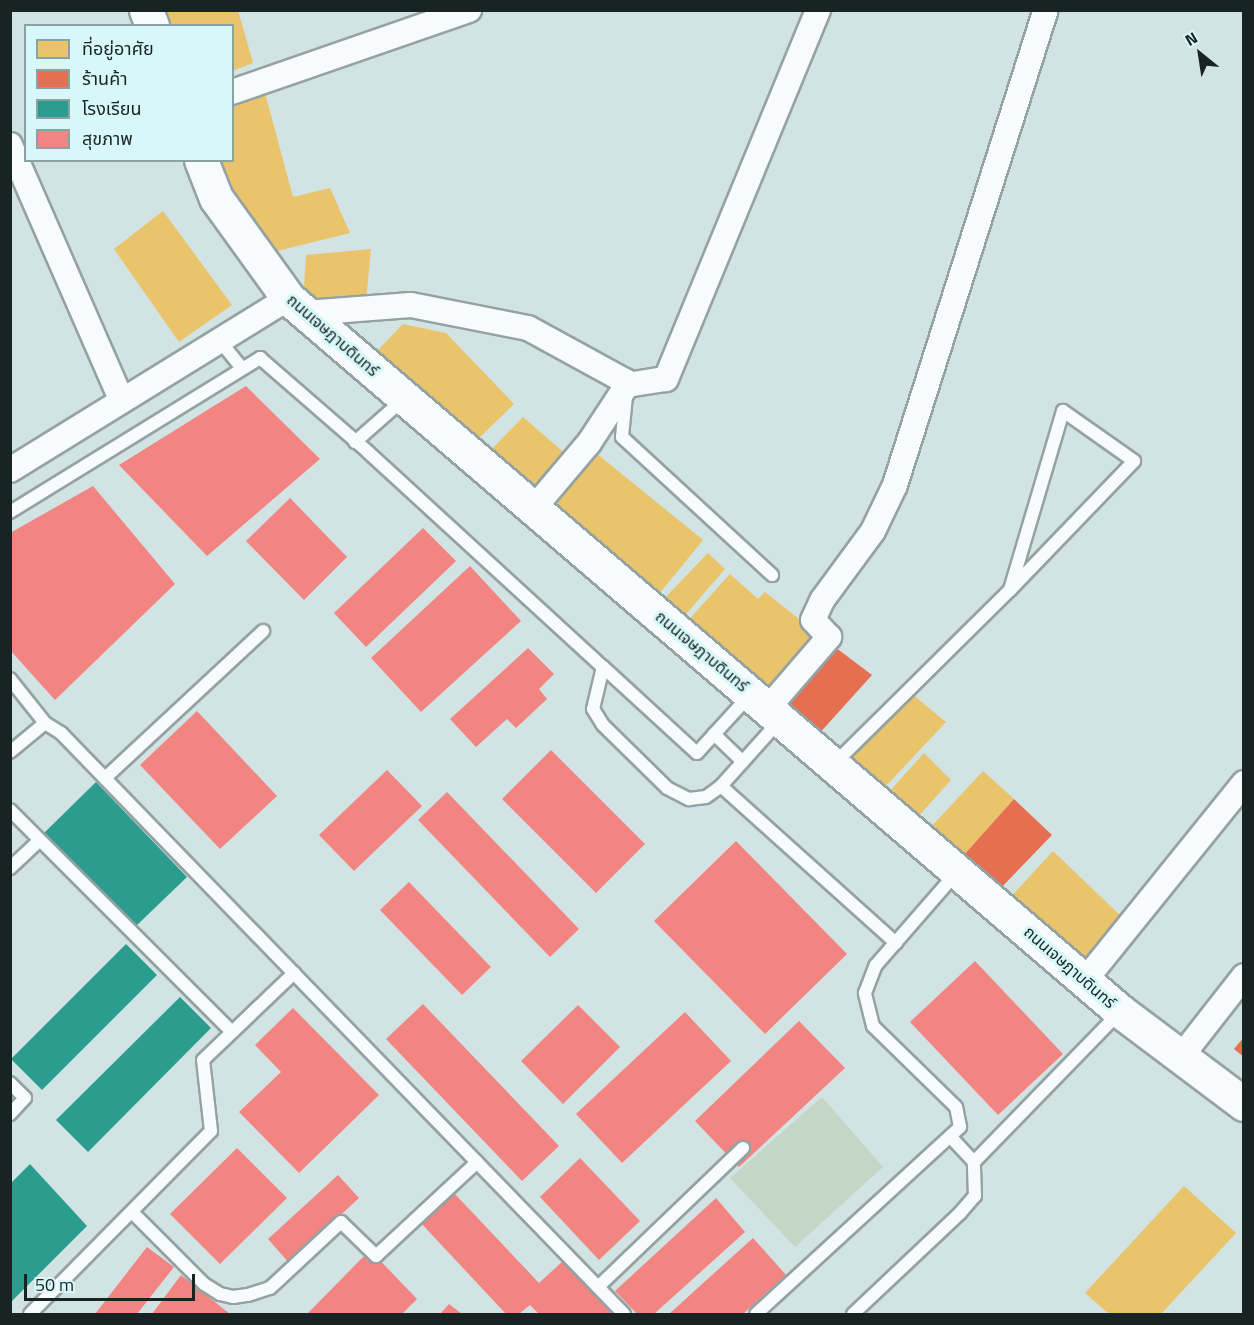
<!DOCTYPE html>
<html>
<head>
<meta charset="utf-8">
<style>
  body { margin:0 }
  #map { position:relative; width:1254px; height:1325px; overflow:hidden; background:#d2e3e4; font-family:"Titillium Web","Noto Sans Thai",sans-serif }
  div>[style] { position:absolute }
  .green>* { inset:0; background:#c4d6c6 }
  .homes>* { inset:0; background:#e9c46a }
  .shops>* { inset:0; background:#e76f51 }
  .schools>* { inset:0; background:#2a9d8f }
  .health>* { inset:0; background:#f28482 }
  .roads { filter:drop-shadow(2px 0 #95a2a3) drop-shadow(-2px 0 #95a2a3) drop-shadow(0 2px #95a2a3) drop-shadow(0 -2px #95a2a3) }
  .lane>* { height:12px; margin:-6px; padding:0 6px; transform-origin:6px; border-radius:6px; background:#f8fbfb }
  .street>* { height:24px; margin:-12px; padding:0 12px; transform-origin:12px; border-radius:12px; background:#f8fbfb }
  .secondary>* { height:33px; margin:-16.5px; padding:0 16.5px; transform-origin:16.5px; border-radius:16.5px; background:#f8fbfb }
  span { translate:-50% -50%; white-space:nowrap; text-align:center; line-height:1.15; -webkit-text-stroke:6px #d8f7f9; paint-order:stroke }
  .street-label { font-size:16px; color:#182324 }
  .frame { position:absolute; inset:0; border:12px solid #182324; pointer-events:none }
  .legend { position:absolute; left:24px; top:24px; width:210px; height:138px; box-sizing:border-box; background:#d8f7f9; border:2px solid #8ba2a4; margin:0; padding:8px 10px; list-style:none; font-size:18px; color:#182324 }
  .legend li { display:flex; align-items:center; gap:12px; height:30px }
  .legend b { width:30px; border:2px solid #8ba2a4 }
  .north { position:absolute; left:1170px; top:24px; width:60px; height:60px; -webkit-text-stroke:4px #d8f7f9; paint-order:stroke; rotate:330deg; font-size:16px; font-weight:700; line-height:24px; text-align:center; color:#182324 }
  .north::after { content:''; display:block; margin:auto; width:21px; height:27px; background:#182324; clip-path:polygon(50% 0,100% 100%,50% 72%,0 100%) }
  .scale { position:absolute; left:24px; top:1274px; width:171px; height:27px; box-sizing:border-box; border:3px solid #182324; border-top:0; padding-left:8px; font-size:18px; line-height:21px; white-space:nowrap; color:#182324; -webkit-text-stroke:4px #d8f7f9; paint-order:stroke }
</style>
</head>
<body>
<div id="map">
  <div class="green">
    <i style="clip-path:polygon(822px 1097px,883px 1167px,795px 1247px,730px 1178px)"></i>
  </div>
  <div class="homes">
    <i style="clip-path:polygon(159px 10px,238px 10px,253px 63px,232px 71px,232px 26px,164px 26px)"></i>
    <i style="clip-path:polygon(265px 93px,293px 197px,330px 188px,350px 233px,265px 254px,207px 160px,232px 160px,232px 103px)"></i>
    <i style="clip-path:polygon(163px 211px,232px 305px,179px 342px,114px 249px)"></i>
    <i style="clip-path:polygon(371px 249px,366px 301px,303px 301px,306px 255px)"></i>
    <i style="clip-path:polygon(403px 324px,446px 333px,514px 404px,476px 441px,376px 352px)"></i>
    <i style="clip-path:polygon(523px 417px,568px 456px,535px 495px,488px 453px)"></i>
    <i style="clip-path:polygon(596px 453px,703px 540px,655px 599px,547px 508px)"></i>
    <i style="clip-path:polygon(708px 553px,725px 569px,680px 621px,660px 603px)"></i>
    <i style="clip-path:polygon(730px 574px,758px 599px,765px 592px,823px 638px,769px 695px,684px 625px)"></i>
    <i style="clip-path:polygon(913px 695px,946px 722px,884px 788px,851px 759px)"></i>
    <i style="clip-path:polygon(924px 753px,951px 780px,916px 819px,888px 793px)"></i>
    <i style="clip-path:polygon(983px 771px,1014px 799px,963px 856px,930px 828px)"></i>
    <i style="clip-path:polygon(1053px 851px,1126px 921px,1087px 970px,1008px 900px)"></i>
    <i style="clip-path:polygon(1184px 1186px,1236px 1233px,1161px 1314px,1109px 1314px,1085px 1293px)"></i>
  </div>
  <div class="shops">
    <i style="clip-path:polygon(823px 638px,872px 675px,817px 736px,769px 695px)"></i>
    <i style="clip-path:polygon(1014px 799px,1052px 835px,999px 890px,963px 856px)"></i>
    <i style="clip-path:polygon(1244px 1037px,1244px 1057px,1234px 1049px)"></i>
  </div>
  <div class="schools">
    <i style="clip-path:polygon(96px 782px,187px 877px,135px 927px,44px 833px)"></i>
    <i style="clip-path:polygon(126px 944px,157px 975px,42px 1090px,11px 1059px)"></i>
    <i style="clip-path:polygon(180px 997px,211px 1028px,88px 1152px,56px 1120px)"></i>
    <i style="clip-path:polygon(30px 1164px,87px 1226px,10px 1303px,10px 1184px)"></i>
  </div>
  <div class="health">
    <i style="clip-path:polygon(246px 386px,320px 459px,207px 556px,119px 465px)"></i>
    <i style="clip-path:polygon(93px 486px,175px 584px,55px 700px,10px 650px,10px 533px)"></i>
    <i style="clip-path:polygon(290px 498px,347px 557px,304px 600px,246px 541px)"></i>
    <i style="clip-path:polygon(423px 528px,456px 561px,366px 647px,334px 613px)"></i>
    <i style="clip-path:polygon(470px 566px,521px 621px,421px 712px,371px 658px)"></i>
    <i style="clip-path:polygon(528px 648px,554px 674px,539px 689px,547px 699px,516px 728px,507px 719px,476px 747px,450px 719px)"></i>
    <i style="clip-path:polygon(197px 711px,277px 796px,220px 849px,140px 765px)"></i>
    <i style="clip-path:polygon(551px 750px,645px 844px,596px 893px,502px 799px)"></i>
    <i style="clip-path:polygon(387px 770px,422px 806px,354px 871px,319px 835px)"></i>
    <i style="clip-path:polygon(447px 792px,579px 929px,550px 957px,418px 820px)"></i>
    <i style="clip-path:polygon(736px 841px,847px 954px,765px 1034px,654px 921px)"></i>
    <i style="clip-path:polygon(409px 882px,491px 967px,462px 995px,380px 910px)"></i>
    <i style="clip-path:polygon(975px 961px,1063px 1054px,998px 1115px,910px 1022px)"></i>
    <i style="clip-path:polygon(423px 1004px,559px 1146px,522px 1181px,386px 1039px)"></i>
    <i style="clip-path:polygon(578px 1005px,620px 1047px,563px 1104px,521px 1061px)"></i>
    <i style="clip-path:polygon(293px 1008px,379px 1095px,299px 1173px,239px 1112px,281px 1072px,255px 1045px)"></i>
    <i style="clip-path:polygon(685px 1012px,731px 1061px,622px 1163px,576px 1114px)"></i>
    <i style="clip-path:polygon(799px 1021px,845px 1068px,739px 1167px,695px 1121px)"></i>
    <i style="clip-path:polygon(237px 1148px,287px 1198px,220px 1264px,170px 1214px)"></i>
    <i style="clip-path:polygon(580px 1158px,640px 1221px,599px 1260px,540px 1197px)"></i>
    <i style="clip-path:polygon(338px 1175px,359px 1198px,289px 1263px,268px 1239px)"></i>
    <i style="clip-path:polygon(453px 1192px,539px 1283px,563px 1261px,612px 1314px,539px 1314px,530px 1305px,519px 1314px,506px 1314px,420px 1222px)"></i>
    <i style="clip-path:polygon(716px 1198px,745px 1232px,654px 1314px,637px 1314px,615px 1291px)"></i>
    <i style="clip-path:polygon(753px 1238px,786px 1275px,743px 1314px,669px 1314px)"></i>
    <i style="clip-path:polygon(147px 1247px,174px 1267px,137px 1314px,95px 1314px)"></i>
    <i style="clip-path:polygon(370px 1250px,417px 1299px,402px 1314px,307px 1314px)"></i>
    <i style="clip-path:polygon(181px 1275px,230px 1314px,152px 1314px)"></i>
    <i style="clip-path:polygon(449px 1304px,462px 1314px,440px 1314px)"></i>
  </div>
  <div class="roads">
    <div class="lane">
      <i style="left:220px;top:341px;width:35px;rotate:51deg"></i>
      <i style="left:626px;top:396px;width:41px;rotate:95.6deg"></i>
      <i style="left:622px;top:437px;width:204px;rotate:42.6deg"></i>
      <i style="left:355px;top:442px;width:65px;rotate:-41.3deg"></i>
      <i style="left:10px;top:512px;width:294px;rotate:-31.6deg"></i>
      <i style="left:260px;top:358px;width:143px;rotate:41deg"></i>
      <i style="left:368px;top:452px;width:319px;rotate:42.5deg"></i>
      <i style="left:603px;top:667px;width:43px;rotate:103.4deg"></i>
      <i style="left:593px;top:709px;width:19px;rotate:58deg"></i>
      <i style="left:603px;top:725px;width:90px;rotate:44.5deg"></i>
      <i style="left:667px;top:788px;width:25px;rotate:27deg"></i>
      <i style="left:689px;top:799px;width:17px;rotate:-7deg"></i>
      <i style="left:706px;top:797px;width:19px;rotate:-36deg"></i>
      <i style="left:721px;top:786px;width:89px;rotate:-48.2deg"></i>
      <i style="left:603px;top:667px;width:127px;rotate:42.5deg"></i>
      <i style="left:697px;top:753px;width:79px;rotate:-47.6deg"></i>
      <i style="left:10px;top:679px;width:56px;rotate:51.5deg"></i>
      <i style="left:45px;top:723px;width:19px;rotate:32deg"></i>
      <i style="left:61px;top:733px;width:809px;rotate:45.9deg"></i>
      <i style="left:714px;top:734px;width:40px;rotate:44deg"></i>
      <i style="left:10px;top:752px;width:45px;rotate:-39.6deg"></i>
      <i style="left:835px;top:763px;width:246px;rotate:-44.7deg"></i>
      <i style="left:1010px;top:590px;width:179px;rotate:-46.1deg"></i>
      <i style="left:1134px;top:461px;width:87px;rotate:-144.8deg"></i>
      <i style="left:1063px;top:411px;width:187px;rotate:106.5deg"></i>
      <i style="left:105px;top:778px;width:216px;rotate:-42.9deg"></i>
      <i style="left:721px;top:786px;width:235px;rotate:41.9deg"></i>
      <i style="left:10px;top:810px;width:314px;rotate:45deg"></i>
      <i style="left:10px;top:868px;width:40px;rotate:-43deg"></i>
      <i style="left:10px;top:1083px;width:21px;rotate:45deg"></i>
      <i style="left:25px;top:1098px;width:22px;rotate:133deg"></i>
      <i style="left:974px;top:1162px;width:209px;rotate:-45.8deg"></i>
      <i style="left:132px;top:1212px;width:102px;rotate:45deg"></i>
      <i style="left:204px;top:1284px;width:19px;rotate:32deg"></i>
      <i style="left:220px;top:1294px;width:13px;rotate:13deg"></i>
      <i style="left:233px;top:1297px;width:15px;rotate:-8deg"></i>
      <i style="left:248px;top:1295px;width:23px;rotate:-18deg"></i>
      <i style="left:270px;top:1288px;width:97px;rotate:-42.9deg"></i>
      <i style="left:341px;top:1222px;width:49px;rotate:44.2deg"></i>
      <i style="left:376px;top:1256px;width:138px;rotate:-42.9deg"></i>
      <i style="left:598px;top:1287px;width:201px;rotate:-43.8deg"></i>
      <i style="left:30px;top:1314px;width:257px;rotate:-45.3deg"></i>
      <i style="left:211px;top:1131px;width:71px;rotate:-96.4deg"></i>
      <i style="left:203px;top:1060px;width:126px;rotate:-43.7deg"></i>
      <i style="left:756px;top:1314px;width:277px;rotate:-42.5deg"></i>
      <i style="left:960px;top:1127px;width:20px;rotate:-101deg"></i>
      <i style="left:956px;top:1107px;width:116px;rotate:-135.7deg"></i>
      <i style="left:873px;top:1026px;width:34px;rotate:-104deg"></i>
      <i style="left:865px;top:993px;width:30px;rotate:-69deg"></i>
      <i style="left:876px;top:965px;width:123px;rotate:-48.9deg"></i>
      <i style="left:853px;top:1314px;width:147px;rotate:-43.3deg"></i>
      <i style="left:960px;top:1213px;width:23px;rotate:-49deg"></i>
      <i style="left:975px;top:1196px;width:34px;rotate:-92deg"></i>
      <i style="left:974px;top:1162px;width:35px;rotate:-133deg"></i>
    </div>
    <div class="street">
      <i style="left:232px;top:92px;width:251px;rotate:-19.1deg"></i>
      <i style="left:10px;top:145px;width:279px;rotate:66.4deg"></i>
      <i style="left:306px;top:313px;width:105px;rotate:-4.4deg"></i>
      <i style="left:411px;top:305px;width:119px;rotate:11.1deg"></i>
      <i style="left:528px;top:328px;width:111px;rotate:28.7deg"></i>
      <i style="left:625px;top:381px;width:4px;rotate:63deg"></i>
      <i style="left:627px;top:385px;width:39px;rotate:-9deg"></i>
      <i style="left:666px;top:379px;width:399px;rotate:-67.6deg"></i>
      <i style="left:10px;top:470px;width:327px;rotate:-31.7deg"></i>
      <i style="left:534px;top:508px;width:85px;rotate:-49.8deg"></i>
      <i style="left:589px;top:443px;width:69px;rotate:-56.8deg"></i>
      <i style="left:768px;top:708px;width:94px;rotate:-49.3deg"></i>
      <i style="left:829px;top:637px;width:23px;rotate:-133deg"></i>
      <i style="left:813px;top:620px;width:23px;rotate:-65deg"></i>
      <i style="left:823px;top:599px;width:84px;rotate:-53.7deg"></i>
      <i style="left:873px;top:531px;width:51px;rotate:-64.4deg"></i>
      <i style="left:895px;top:485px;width:498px;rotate:-72.4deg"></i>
      <i style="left:1086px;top:979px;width:252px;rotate:-51.1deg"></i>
      <i style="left:1180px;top:1058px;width:104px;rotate:-52deg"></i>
    </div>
    <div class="secondary">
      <i style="left:146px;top:10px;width:17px;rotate:69deg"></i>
      <i style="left:201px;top:160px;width:41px;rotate:68.5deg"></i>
      <i style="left:216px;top:198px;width:123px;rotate:54.2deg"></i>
      <i style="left:288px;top:298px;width:1096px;rotate:40.6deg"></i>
      <i style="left:1120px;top:1011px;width:155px;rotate:36.9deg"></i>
    </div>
  </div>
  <div class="street-label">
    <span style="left:333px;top:335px;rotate:41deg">ถนนเจษฎาบดินทร์</span>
    <span style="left:702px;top:651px;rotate:40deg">ถนนเจษฎาบดินทร์</span>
    <span style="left:1070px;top:967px;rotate:41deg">ถนนเจษฎาบดินทร์</span>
  </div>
  <div class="frame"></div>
  <ul class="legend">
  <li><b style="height:16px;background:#e9c46a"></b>ที่อยู่อาศัย</li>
  <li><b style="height:16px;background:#e76f51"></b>ร้านค้า</li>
  <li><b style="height:16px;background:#2a9d8f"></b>โรงเรียน</li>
  <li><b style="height:16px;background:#f28482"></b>สุขภาพ</li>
  </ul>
  <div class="north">N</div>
  <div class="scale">50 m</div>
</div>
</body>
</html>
